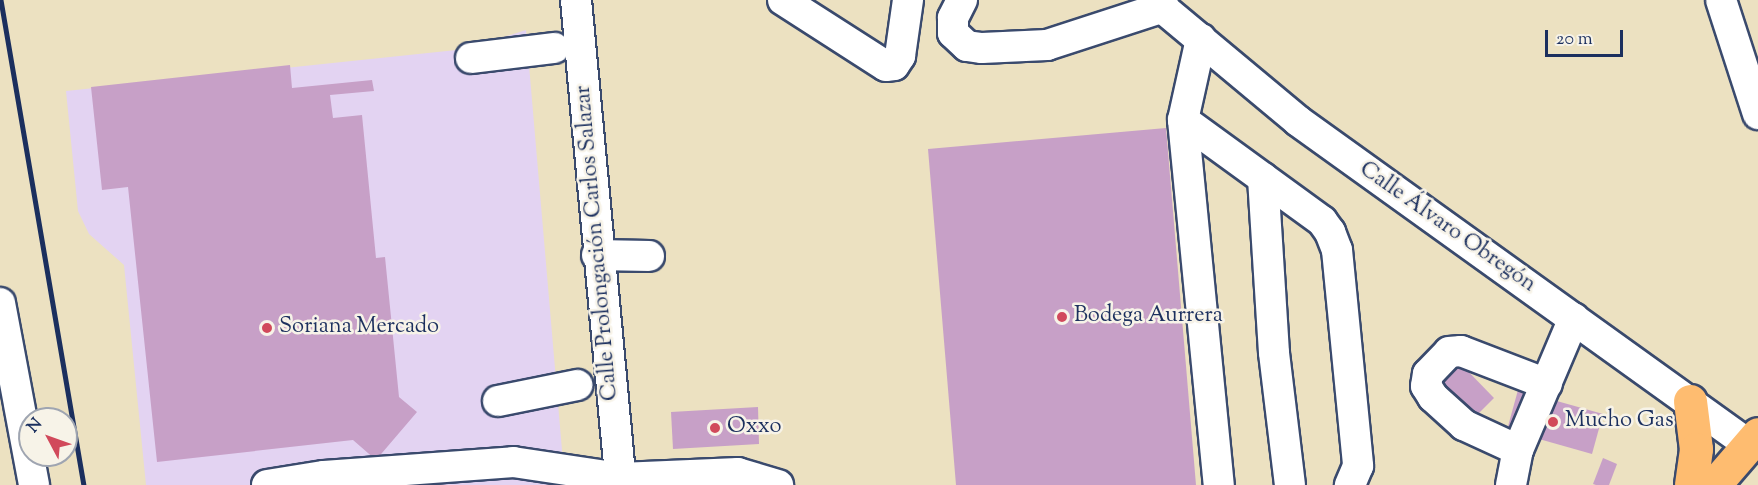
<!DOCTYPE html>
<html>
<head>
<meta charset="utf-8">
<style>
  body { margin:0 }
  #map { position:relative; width:1758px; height:485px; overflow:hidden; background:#ece1c1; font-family:"Sorts Mill Goudy",serif }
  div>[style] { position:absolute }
  .built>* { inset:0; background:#e3d3f2 }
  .building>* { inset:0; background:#c7a0c7 }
  .roads { filter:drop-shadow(2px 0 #3a4a6d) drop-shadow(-2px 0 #3a4a6d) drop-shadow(0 2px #3a4a6d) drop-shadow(0 -2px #3a4a6d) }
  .minor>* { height:30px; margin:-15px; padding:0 15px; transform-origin:15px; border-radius:15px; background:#fff }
  .major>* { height:33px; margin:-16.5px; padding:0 16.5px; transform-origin:16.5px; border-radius:16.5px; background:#febc70 }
  .rail>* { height:4.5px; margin:-2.25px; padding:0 2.25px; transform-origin:2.25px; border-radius:2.25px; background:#1b2f5e }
  .dots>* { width:16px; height:16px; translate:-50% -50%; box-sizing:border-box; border:3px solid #f7f3e8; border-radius:50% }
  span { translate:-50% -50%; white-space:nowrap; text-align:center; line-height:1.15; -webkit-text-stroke:5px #f7f3e8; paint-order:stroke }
  .street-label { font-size:22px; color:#1b2f5e }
  .poi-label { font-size:22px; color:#1b2f5e }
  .left { translate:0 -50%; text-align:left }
  .north { position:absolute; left:18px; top:407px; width:60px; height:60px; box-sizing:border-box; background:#f7f3e8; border:2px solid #9fa5b1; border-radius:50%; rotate:311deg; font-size:16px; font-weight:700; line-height:24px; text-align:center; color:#1b2f5e }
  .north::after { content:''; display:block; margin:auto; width:21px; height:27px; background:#d1495b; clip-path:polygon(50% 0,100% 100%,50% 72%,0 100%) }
  .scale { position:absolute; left:1545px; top:30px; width:78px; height:27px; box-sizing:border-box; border:3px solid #1b2f5e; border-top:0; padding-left:8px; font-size:18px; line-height:21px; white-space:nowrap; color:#1b2f5e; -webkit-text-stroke:4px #f7f3e8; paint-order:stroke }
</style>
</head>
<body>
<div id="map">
  <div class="built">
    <i style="clip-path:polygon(526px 30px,565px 485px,146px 485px,124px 265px,89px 234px,78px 211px,66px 91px,466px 49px)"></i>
  </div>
  <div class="building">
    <i style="clip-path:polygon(290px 65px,292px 88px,372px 80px,374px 91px,330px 95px,333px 118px,362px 115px,376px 258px,385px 257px,399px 397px,417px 412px,376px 460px,353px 440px,157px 462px,128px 187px,102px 190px,91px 87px)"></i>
    <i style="clip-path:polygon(1166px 128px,1196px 485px,956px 485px,928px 149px)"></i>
    <i style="clip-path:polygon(1461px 364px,1494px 398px,1475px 417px,1442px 384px)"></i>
    <i style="clip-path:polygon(1518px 390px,1603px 414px,1592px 454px,1507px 430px)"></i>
    <i style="clip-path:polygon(758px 407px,759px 444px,673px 449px,671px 412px)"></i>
    <i style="clip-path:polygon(1603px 458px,1617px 464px,1609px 485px,1596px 485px,1593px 484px)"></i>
  </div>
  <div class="roads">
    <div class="minor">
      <i style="left:576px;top:0;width:487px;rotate:84.7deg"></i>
      <i style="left:783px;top:0;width:122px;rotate:32.7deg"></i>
      <i style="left:886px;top:66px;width:8px;rotate:-7deg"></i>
      <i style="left:894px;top:65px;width:11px;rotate:-56deg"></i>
      <i style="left:900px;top:56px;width:57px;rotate:-81.9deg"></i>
      <i style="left:962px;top:0;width:20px;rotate:117deg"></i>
      <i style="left:953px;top:18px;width:15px;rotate:90deg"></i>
      <i style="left:953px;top:33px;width:19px;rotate:43deg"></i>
      <i style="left:967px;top:46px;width:15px;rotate:8deg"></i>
      <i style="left:982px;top:48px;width:65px;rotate:-2.6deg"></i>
      <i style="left:1047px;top:45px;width:123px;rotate:-18deg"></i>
      <i style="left:1153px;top:0;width:189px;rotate:39.8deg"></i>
      <i style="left:1298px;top:121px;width:555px;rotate:35.69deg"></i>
      <i style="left:1721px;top:0;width:120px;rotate:72deg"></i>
      <i style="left:1201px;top:39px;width:83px;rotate:102.5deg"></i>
      <i style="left:1183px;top:120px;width:367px;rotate:84.4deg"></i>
      <i style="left:471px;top:58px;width:84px;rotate:-6.9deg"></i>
      <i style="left:1183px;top:120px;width:172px;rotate:36deg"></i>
      <i style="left:1322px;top:221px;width:14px;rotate:54deg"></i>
      <i style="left:1330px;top:232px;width:19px;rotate:69deg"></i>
      <i style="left:1337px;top:250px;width:217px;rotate:84.4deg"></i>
      <i style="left:1358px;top:466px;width:21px;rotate:113deg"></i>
      <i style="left:1263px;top:178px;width:175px;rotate:86.4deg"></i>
      <i style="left:1274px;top:353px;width:133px;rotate:83.1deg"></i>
      <i style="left:597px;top:255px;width:52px;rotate:1.1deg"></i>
      <i style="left:0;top:303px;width:185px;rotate:79.4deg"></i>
      <i style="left:498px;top:401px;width:81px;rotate:-11.4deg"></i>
      <i style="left:1518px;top:450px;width:60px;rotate:-155.2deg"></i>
      <i style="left:1464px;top:425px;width:42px;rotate:-137.9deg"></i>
      <i style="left:1433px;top:397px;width:13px;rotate:-122deg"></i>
      <i style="left:1426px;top:386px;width:12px;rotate:-81deg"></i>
      <i style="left:1428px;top:374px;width:30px;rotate:-46deg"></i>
      <i style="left:1449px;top:352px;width:12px;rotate:-5deg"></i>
      <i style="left:1461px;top:351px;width:92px;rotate:21deg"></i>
      <i style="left:267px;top:485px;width:58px;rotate:-9deg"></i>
      <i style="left:324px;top:476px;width:190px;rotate:-4.2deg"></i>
      <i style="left:513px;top:462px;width:108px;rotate:8.5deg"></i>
      <i style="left:620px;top:478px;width:118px;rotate:-2.4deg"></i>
      <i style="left:738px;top:473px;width:42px;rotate:16.7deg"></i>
      <i style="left:1511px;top:485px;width:36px;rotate:-79deg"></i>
      <i style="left:1518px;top:450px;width:143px;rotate:-67deg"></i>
    </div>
    <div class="major">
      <i style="left:1690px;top:401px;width:48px;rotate:82.9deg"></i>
      <i style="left:1696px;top:449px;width:36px;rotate:98deg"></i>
      <i style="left:1714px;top:485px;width:67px;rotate:-49.2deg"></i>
    </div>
  </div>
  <div class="rail">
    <i style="left:1px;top:0;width:492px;rotate:80.3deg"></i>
  </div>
  <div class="dots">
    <i style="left:1062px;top:317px;background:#d1495b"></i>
    <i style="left:267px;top:328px;background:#d1495b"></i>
    <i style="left:1553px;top:422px;background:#d1495b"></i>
    <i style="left:715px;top:428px;background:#d1495b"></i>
  </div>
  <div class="street-label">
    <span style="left:1447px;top:228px;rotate:35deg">Calle Álvaro Obregón</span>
    <span style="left:598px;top:243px;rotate:-95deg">Calle Prolongación Carlos Salazar</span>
  </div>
  <div class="poi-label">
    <span class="left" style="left:1074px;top:317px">Bodega Aurrera</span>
    <span class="left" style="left:279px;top:328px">Soriana Mercado</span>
    <span class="left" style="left:1565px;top:422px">Mucho Gas</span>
    <span class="left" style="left:727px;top:428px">Oxxo</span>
  </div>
  <div class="north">N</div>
  <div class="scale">20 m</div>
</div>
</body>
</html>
